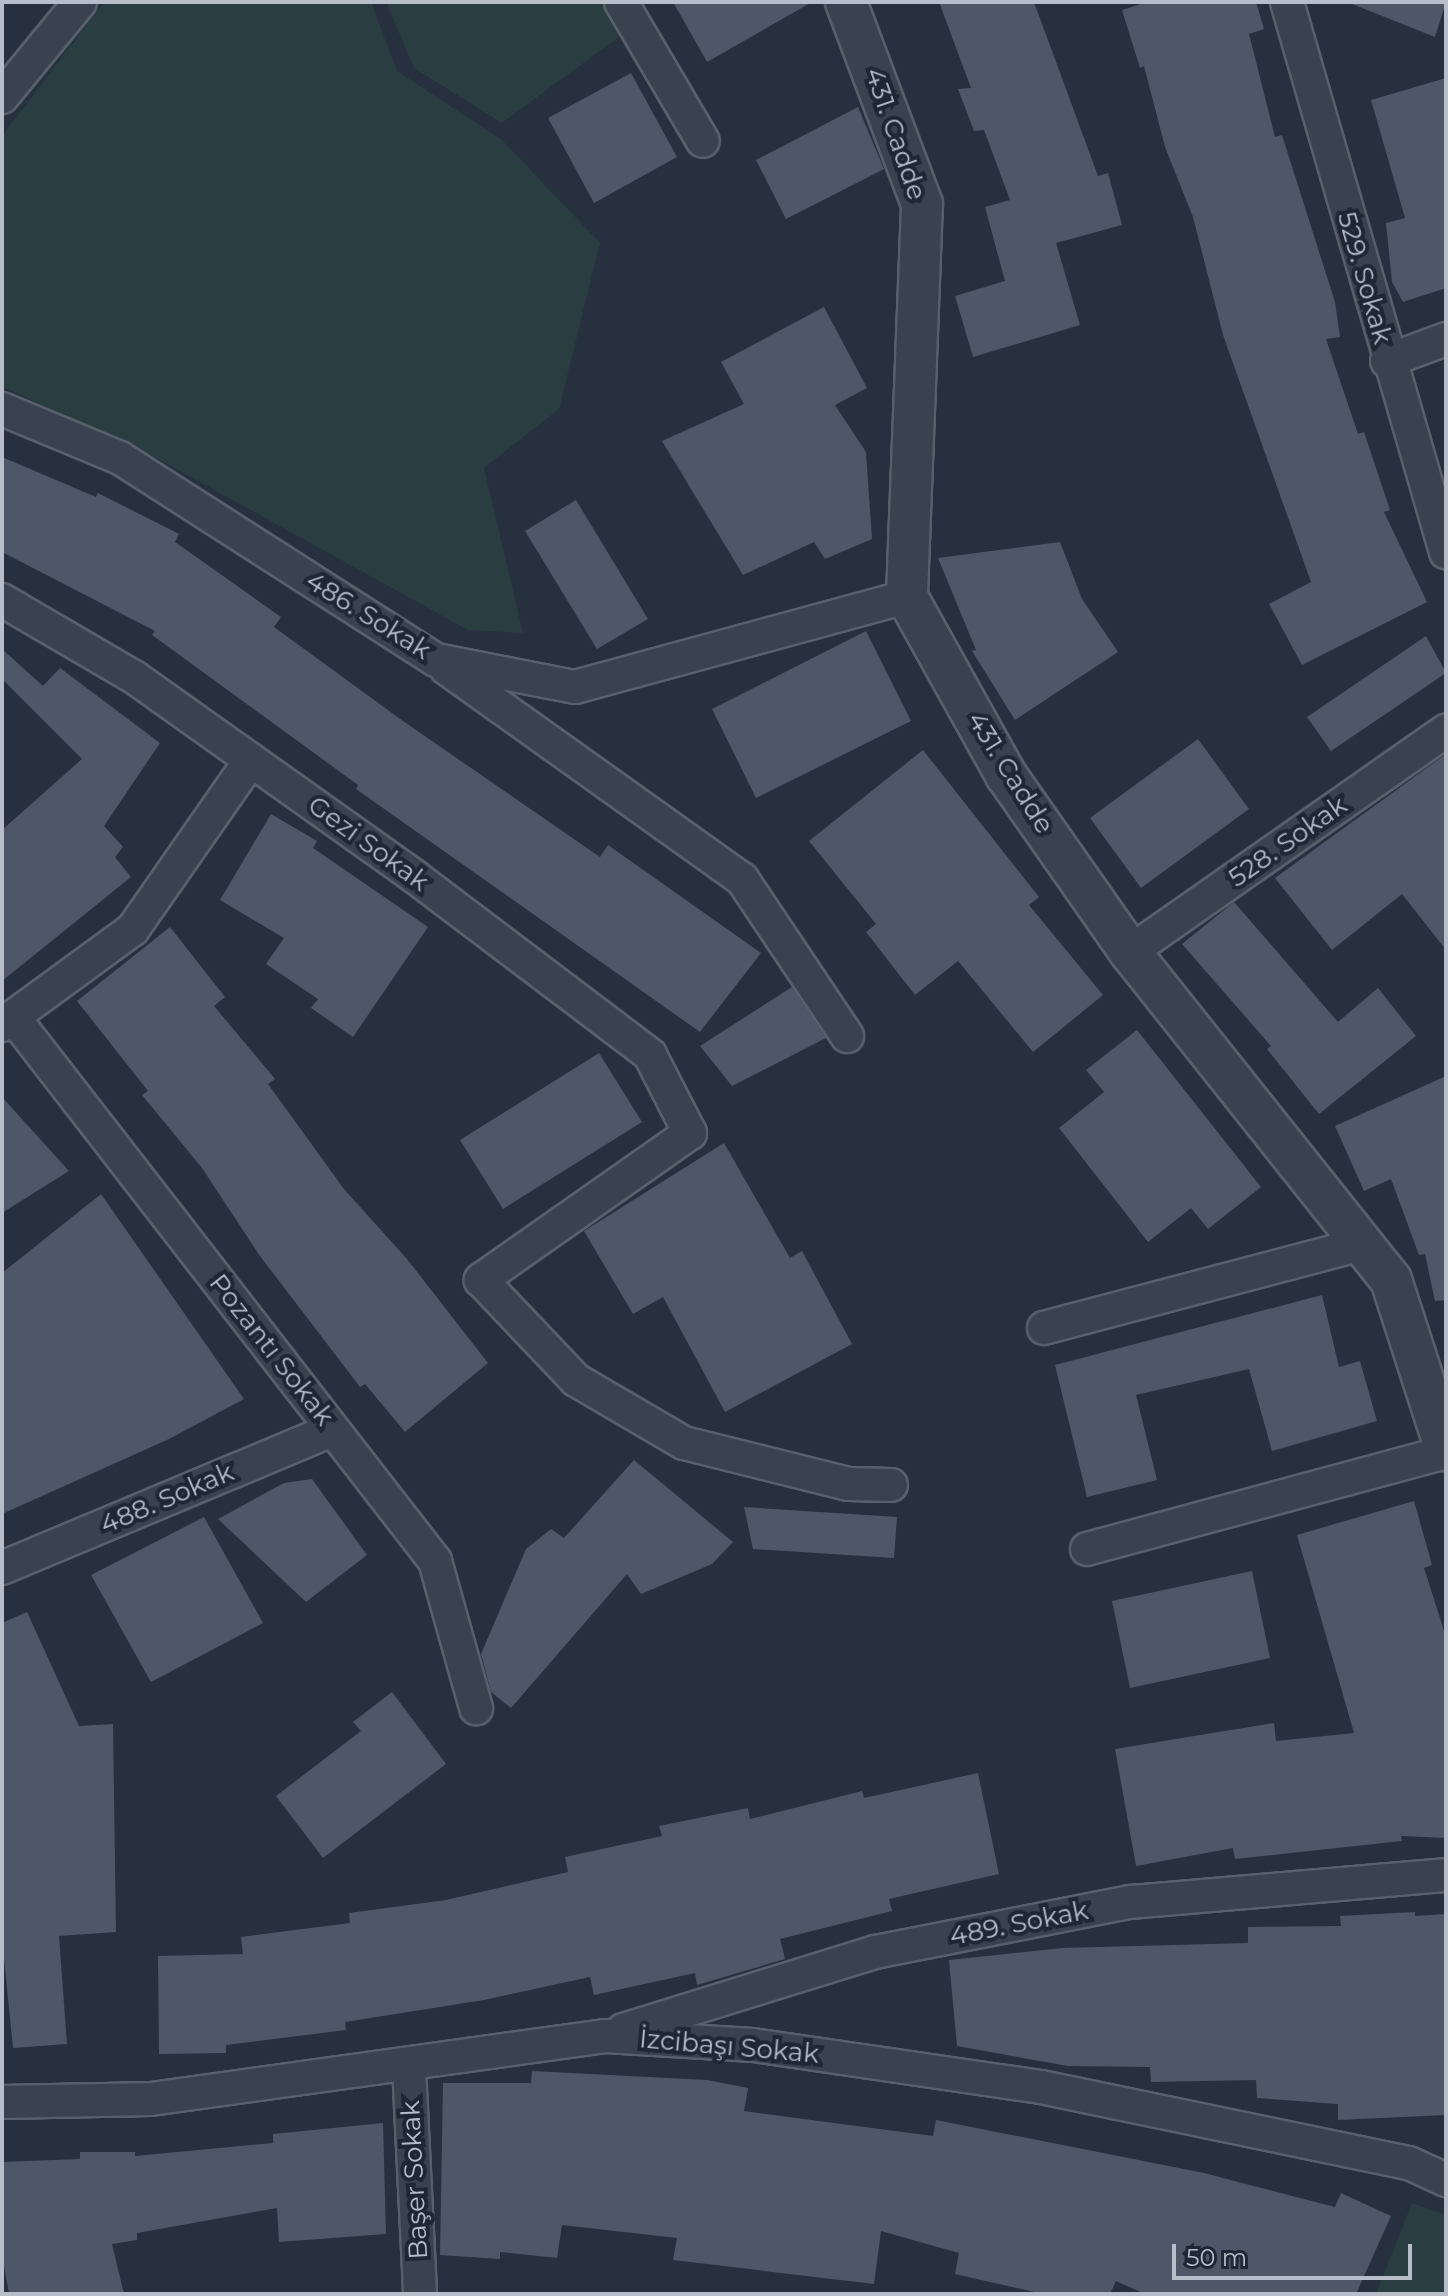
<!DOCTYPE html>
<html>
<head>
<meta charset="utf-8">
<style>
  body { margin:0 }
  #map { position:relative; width:1448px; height:2296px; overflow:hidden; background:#27303f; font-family:Montserrat,sans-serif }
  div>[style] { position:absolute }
  .green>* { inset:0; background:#2a3e41 }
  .building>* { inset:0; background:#4d5767 }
  .roads { filter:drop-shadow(2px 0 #58606c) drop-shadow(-2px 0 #58606c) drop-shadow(0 2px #58606c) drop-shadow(0 -2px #58606c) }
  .minor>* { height:32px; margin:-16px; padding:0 16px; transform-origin:16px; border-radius:16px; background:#3a424f }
  .tertiary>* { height:40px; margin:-20px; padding:0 20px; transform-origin:20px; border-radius:20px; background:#3a424f }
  span { translate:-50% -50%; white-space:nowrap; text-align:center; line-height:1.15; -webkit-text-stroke:8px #1f2734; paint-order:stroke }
  .street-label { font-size:26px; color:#b7bdc9 }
  .frame { position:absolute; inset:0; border:4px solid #b7bdc9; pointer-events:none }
  .scale { position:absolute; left:1172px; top:2244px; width:240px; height:36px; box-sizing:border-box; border:4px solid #b7bdc9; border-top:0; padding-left:10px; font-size:24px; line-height:28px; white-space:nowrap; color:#b7bdc9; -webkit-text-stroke:6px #1f2734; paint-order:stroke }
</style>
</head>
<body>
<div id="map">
  <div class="green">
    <i style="clip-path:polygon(104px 2px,371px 2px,397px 71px,503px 141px,600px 243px,559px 409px,484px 468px,523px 633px,468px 630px,135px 446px,2px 387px,2px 136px)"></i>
    <i style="clip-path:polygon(386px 2px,601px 2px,620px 36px,502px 123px,414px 68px)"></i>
    <i style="clip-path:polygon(1412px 2203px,1446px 2215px,1446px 2294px,1376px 2294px)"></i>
  </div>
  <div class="building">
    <i style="clip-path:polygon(673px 2px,812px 2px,707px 62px)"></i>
    <i style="clip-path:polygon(939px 2px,1034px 2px,1098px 176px,1108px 173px,1122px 225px,1056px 243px,1080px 325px,973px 357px,955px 296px,1005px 281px,985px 207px,1010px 200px,984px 130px,974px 131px,958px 89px,971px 88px)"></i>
    <i style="clip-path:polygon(1147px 2px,1256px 2px,1264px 29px,1249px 34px,1275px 137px,1282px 135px,1335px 302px,1340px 337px,1326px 339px,1358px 434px,1364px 432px,1390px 510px,1384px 512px,1427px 602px,1302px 665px,1269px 604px,1311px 582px,1223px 335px,1193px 217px,1165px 147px,1144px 66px,1140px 68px,1122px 10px)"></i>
    <i style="clip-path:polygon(1347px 2px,1446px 2px,1435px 37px)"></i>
    <i style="clip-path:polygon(631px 73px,677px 157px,594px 203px,548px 118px)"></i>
    <i style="clip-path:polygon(1446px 78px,1446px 288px,1403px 302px,1392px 282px,1386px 223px,1405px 218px,1371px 100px)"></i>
    <i style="clip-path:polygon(858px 107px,884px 169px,786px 219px,756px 160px)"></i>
    <i style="clip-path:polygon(824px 307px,867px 388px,835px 405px,866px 452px,872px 539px,825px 559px,814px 542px,743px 575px,662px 441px,744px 404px,721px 362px)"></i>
    <i style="clip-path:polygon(2px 457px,96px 497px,98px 493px,179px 534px,175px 542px,281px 617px,274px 627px,403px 721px,600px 857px,608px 845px,761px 953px,700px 1032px,356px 789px,358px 785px,152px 635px,155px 631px,2px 552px)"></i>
    <i style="clip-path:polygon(576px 500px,648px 619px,597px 649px,525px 531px)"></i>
    <i style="clip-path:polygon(1060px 542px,1082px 599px,1118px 652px,1015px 720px,972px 651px,976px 650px,938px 558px)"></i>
    <i style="clip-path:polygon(866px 631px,911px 721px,756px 798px,712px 709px)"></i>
    <i style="clip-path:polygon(1426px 636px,1446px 673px,1331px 751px,1307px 717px)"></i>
    <i style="clip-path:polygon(2px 649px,43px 686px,60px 668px,160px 743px,104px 826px,123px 847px,115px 857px,131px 877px,2px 981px,2px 830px,82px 759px,2px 679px)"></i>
    <i style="clip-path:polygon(1198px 739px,1249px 809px,1141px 888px,1090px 818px)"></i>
    <i style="clip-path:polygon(923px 750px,1039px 897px,1029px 905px,1103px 995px,1033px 1052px,958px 961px,915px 995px,866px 932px,876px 924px,809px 841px)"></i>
    <i style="clip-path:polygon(1446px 754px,1446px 950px,1402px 894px,1332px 950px,1275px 878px)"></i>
    <i style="clip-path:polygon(271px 814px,317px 841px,313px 848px,428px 927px,353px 1037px,311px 1008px,318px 999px,266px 964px,284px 938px,220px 900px)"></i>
    <i style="clip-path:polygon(1234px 902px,1338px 1022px,1378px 988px,1416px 1036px,1319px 1114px,1267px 1049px,1271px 1046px,1182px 944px)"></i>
    <i style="clip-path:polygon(170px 927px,225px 997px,214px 1006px,275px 1079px,268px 1084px,344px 1189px,407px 1259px,488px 1363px,405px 1432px,365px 1384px,360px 1387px,260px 1256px,202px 1168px,142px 1095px,148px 1091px,77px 1001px)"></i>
    <i style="clip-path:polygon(792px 987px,826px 1038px,732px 1086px,700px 1046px)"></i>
    <i style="clip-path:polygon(1137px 1030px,1261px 1187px,1208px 1229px,1191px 1208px,1148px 1242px,1059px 1128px,1104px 1092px,1086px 1070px)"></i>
    <i style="clip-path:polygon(599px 1053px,642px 1122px,503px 1209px,460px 1140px)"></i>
    <i style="clip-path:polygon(1446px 1076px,1446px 1300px,1435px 1301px,1425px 1254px,1419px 1255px,1391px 1179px,1364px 1191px,1335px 1126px)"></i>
    <i style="clip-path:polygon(2px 1097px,69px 1171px,2px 1213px)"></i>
    <i style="clip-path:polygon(724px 1143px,790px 1258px,802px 1251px,852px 1344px,725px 1412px,663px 1297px,633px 1314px,584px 1231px)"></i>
    <i style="clip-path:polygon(101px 1194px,244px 1399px,169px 1439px,2px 1514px,2px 1273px)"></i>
    <i style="clip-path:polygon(1322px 1295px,1339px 1367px,1360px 1361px,1377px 1421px,1272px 1451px,1249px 1369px,1136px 1395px,1157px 1480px,1087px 1497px,1055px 1365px)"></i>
    <i style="clip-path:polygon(634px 1460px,733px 1542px,712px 1564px,641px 1594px,627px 1574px,511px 1708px,491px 1692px,481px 1654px,526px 1549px,551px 1529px,564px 1538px)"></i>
    <i style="clip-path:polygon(312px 1479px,367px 1555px,306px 1602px,218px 1519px,284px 1483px)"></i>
    <i style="clip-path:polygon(1414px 1501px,1432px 1565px,1424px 1568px,1446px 1637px,1446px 1838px,1401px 1836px,1402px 1841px,1235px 1859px,1233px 1848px,1136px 1866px,1115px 1749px,1274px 1723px,1276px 1741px,1354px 1733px,1297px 1535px)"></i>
    <i style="clip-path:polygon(744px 1507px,897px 1517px,894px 1558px,753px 1549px)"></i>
    <i style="clip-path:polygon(204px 1517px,263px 1623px,151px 1682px,91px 1575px)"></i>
    <i style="clip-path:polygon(1252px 1571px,1270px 1658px,1130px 1688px,1112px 1601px)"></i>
    <i style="clip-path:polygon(27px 1612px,79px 1726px,113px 1724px,116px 1932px,59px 1936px,67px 2044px,13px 2048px,2px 1939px,2px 1623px)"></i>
    <i style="clip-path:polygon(392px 1692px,446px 1764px,323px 1858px,276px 1796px,361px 1731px,353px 1722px)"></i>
    <i style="clip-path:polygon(978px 1773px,999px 1874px,889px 1899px,892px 1911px,780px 1939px,785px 1959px,697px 1985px,695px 1973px,594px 1995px,590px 1977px,484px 2000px,345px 2022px,346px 2030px,226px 2045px,226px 2053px,159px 2054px,158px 1956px,243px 1954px,241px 1937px,350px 1923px,349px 1913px,446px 1900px,568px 1872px,565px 1857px,662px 1836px,659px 1826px,748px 1808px,750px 1819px,862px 1791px,864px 1798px)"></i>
    <i style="clip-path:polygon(1415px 1912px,1415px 1916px,1446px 1914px,1446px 2115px,1338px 2120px,1338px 2104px,1257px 2098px,1256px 2080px,1151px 2082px,1150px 2067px,1068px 2066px,957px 2046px,949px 1960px,1062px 1948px,1248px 1943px,1248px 1927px,1341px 1926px,1340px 1916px)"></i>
    <i style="clip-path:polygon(532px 2071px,707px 2080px,748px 2088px,744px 2111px,933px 2136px,936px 2120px,1204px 2173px,1335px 2207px,1341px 2193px,1391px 2216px,1356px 2294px,1145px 2294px,1116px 2281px,1110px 2294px,1043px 2294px,955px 2274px,959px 2253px,881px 2231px,874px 2284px,673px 2260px,677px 2238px,562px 2225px,557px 2258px,500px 2252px,500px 2259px,440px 2255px,443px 2083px,531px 2083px)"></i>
    <i style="clip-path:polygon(383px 2123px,386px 2234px,279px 2242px,277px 2208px,137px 2233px,137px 2240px,112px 2244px,124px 2294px,9px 2294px,2px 2255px,2px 2162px,80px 2159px,80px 2152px,135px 2152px,135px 2156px,273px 2143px,273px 2134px)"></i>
  </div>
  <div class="roads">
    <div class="minor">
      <i style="left:621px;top:2px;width:161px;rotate:59.5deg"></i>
      <i style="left:1287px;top:2px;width:573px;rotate:73.88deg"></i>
      <i style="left:2px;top:97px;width:123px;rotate:-50.6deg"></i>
      <i style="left:1387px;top:361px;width:63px;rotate:-20.4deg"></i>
      <i style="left:2px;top:409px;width:128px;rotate:22.6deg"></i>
      <i style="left:120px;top:458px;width:375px;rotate:32.6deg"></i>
      <i style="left:436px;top:660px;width:142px;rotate:11deg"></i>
      <i style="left:575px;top:687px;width:344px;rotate:-15.2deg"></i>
      <i style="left:2px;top:600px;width:153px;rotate:30.3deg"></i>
      <i style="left:134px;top:677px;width:345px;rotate:35.4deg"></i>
      <i style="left:415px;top:877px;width:295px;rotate:37.1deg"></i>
      <i style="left:650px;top:1055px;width:88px;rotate:62.9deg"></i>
      <i style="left:690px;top:1133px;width:256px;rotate:144.9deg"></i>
      <i style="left:481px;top:1280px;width:138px;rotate:46.5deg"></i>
      <i style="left:576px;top:1380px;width:125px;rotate:30.3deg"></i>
      <i style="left:684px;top:1443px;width:169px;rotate:14deg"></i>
      <i style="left:848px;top:1484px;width:43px;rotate:1.3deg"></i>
      <i style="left:446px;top:668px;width:364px;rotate:35.5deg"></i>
      <i style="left:742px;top:879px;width:189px;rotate:56.2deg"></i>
      <i style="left:1130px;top:952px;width:386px;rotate:-35deg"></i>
      <i style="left:14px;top:1018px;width:687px;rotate:52.21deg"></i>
      <i style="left:435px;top:1561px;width:153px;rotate:74.4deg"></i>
      <i style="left:2px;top:1025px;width:162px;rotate:-36.2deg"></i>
      <i style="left:133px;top:929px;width:206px;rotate:-55.1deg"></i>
      <i style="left:1044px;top:1328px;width:329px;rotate:-14.8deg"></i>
      <i style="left:1087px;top:1549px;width:372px;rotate:-15.1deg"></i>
      <i style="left:2px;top:1568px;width:358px;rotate:-22.7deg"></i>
      <i style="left:623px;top:2030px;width:264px;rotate:-17.2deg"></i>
      <i style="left:875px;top:1952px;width:261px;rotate:-11.1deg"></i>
      <i style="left:1131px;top:1902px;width:316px;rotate:-4.9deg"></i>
      <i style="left:409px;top:2067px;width:227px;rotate:87.2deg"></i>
      <i style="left:2px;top:2102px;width:149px;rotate:-1.2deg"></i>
      <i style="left:151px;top:2099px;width:458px;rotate:-7.9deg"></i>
      <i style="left:605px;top:2036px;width:148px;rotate:3.5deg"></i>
      <i style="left:753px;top:2045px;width:291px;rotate:8.3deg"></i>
      <i style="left:1041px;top:2087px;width:376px;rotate:11.7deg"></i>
      <i style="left:1409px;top:2163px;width:41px;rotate:24.7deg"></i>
    </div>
    <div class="tertiary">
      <i style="left:846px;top:2px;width:216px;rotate:69.4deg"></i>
      <i style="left:922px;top:204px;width:393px;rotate:92.2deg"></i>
      <i style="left:907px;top:597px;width:204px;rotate:60.9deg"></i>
      <i style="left:1006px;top:775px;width:216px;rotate:55deg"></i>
      <i style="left:1130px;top:952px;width:419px;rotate:51.5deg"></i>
      <i style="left:1391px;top:1280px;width:179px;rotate:72.1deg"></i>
    </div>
  </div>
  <div class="street-label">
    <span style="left:895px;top:134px;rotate:71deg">431. Cadde</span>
    <span style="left:1364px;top:278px;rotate:74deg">529. Sokak</span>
    <span style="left:368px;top:616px;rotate:32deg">486. Sokak</span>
    <span style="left:1010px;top:773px;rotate:58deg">431. Cadde</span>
    <span style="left:1288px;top:842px;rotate:-35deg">528. Sokak</span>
    <span style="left:368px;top:844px;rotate:36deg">Gezi Sokak</span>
    <span style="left:271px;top:1350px;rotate:52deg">Pozantı Sokak</span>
    <span style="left:167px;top:1499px;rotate:-23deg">488. Sokak</span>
    <span style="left:1019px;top:1924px;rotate:-11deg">489. Sokak</span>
    <span style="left:729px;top:2047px;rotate:5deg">İzcibaşı Sokak</span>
    <span style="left:415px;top:2180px;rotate:-93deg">Başer Sokak</span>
  </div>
  <div class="frame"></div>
  <div class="scale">50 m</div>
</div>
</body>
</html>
